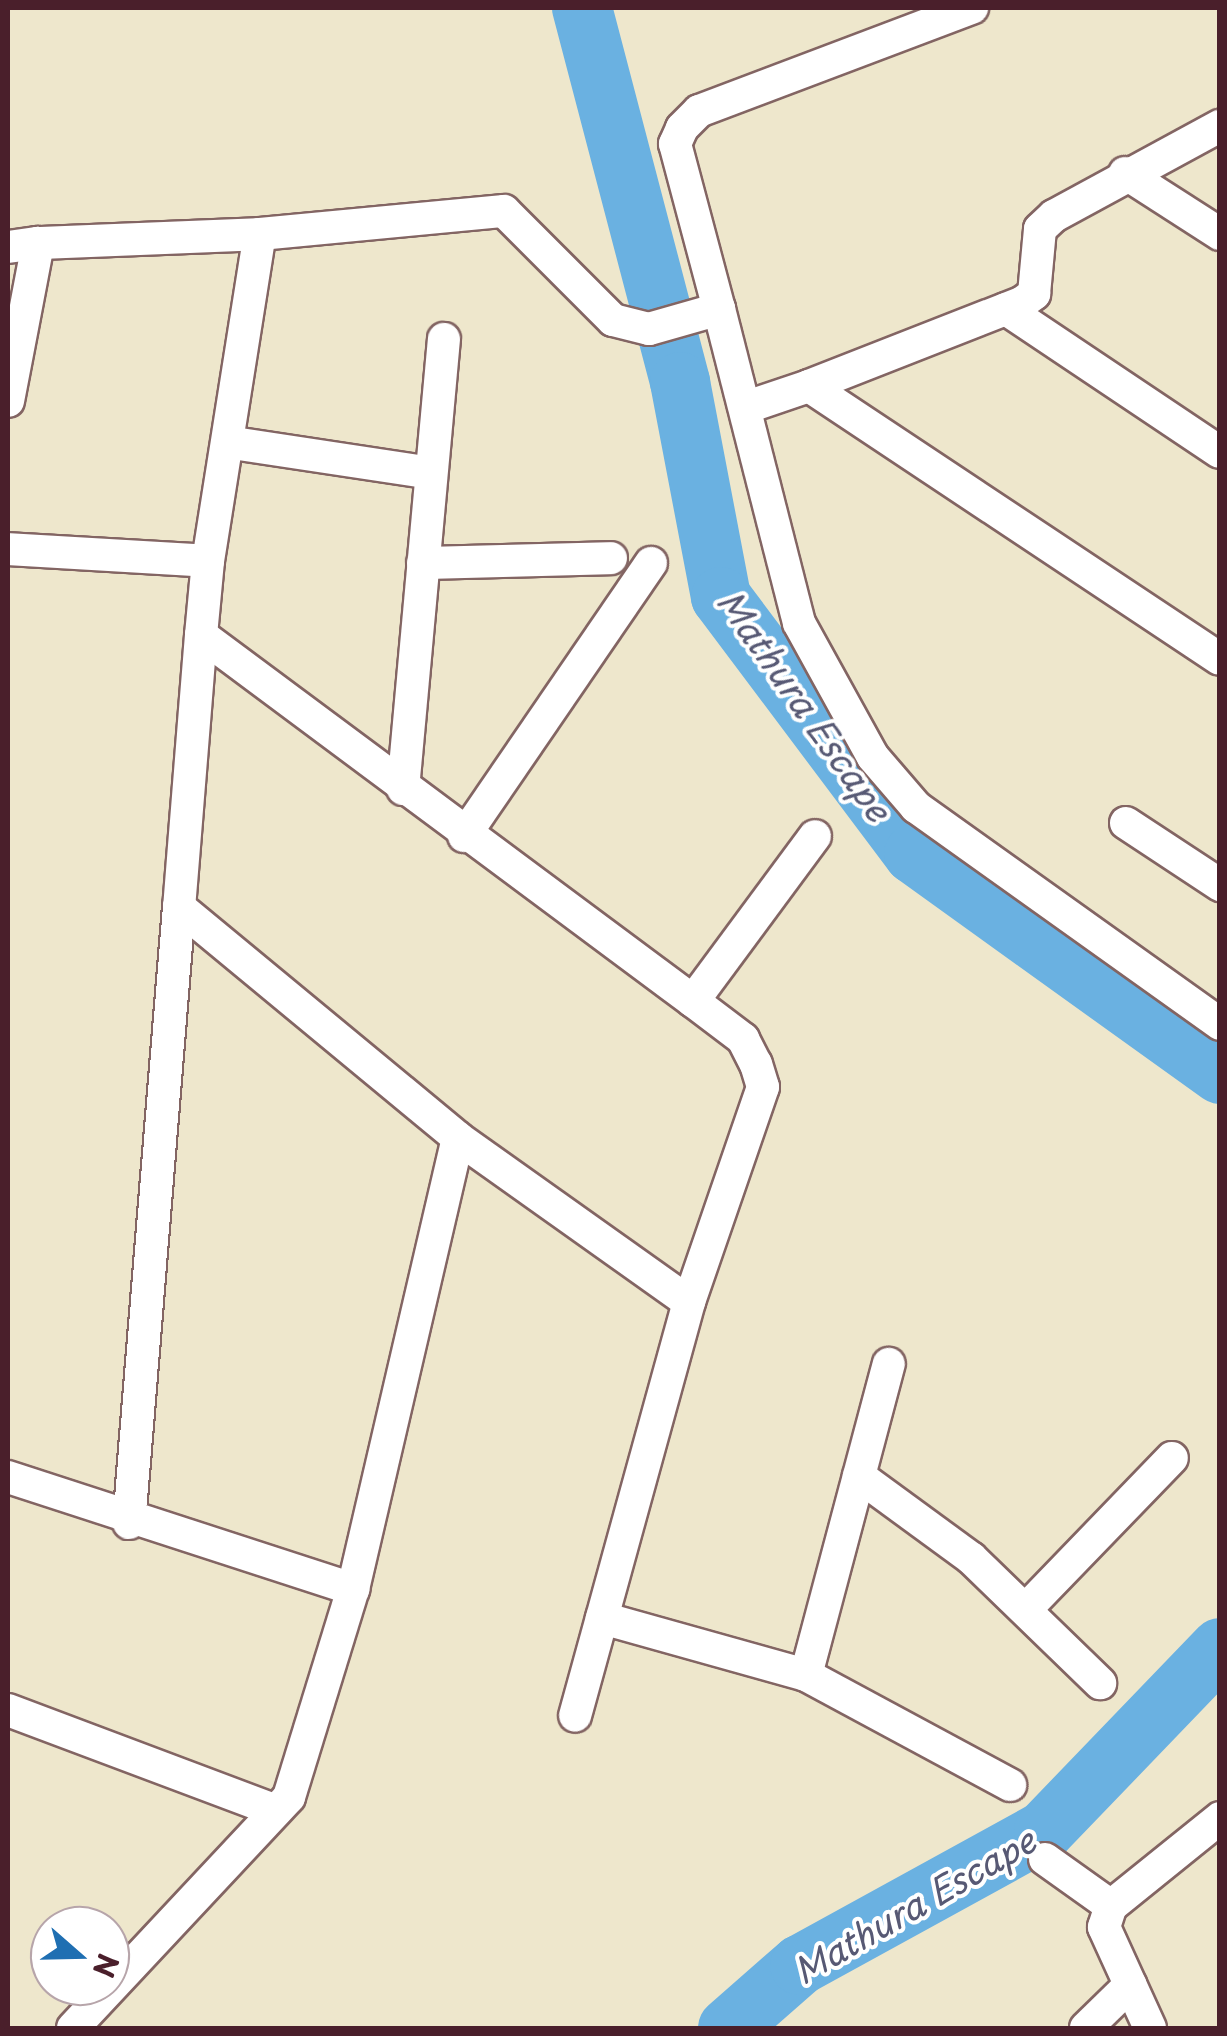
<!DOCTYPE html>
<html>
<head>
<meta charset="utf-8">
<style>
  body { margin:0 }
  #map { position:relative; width:1227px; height:2036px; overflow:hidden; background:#eee7cc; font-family:"Playpen Sans",sans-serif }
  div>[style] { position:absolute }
  .river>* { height:60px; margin:-30px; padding:0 30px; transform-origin:30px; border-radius:30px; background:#6ab1e1 }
  .roads { filter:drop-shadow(2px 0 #836563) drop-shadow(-2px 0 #836563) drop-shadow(0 2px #836563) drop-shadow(0 -2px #836563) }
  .minor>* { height:32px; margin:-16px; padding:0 16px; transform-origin:16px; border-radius:16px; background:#fff }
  span { translate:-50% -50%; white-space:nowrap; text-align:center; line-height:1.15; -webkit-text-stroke:8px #fff; paint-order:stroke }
  .water-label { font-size:35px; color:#575974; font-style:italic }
  .frame { position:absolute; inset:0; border:10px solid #4a1f2b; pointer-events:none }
  .north { position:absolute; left:30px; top:1906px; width:100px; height:100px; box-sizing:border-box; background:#fff; border:2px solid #b7a5aa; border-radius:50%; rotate:110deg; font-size:28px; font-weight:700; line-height:40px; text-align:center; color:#4a1f2b }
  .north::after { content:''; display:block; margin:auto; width:35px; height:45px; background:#1f6fb2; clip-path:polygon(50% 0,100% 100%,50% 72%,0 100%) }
</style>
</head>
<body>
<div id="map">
  <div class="river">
    <i style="left:582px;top:8px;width:387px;rotate:75.3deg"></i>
    <i style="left:680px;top:382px;width:219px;rotate:79.2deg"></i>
    <i style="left:721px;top:597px;width:321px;rotate:53.1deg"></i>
    <i style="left:914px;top:854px;width:377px;rotate:35.7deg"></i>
    <i style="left:728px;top:2028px;width:96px;rotate:-41.2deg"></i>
    <i style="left:800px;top:1965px;width:278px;rotate:-28.8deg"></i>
    <i style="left:1044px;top:1831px;width:254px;rotate:-46.1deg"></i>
  </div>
  <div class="roads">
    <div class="minor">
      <i style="left:1125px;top:173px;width:113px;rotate:32.7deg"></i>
      <i style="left:8px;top:247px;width:30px;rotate:-8deg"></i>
      <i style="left:719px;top:309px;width:171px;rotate:-104.9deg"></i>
      <i style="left:675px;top:144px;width:17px;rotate:-66deg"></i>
      <i style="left:682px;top:128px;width:24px;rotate:-45deg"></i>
      <i style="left:699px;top:111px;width:292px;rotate:-20.7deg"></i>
      <i style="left:1006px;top:309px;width:257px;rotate:33.8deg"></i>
      <i style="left:809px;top:386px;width:230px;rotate:-21.4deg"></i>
      <i style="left:1023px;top:302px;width:14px;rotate:-36deg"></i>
      <i style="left:1034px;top:294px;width:65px;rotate:-84.7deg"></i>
      <i style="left:1040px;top:229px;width:19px;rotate:-43deg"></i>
      <i style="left:1054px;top:216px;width:189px;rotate:-28.5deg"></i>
      <i style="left:8px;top:401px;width:161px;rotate:-79.2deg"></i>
      <i style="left:38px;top:243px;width:222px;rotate:-2.3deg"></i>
      <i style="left:750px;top:406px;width:62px;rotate:-18.7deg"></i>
      <i style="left:809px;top:386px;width:493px;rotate:33.6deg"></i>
      <i style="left:233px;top:443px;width:200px;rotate:8.6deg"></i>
      <i style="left:8px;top:549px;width:200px;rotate:3.4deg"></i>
      <i style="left:208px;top:561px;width:74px;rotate:95.4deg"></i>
      <i style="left:201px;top:635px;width:613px;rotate:36.65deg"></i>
      <i style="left:693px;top:1001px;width:63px;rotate:37.2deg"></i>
      <i style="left:743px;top:1039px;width:28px;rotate:63deg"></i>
      <i style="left:756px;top:1064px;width:24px;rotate:73deg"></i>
      <i style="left:763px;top:1087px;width:227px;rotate:109deg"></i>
      <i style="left:689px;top:1302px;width:429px;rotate:105.4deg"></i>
      <i style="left:208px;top:561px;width:331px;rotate:-81deg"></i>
      <i style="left:260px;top:234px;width:245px;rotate:-5.4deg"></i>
      <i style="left:504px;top:211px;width:154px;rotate:45deg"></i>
      <i style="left:613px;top:320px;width:37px;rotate:14deg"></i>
      <i style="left:649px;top:329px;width:73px;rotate:-15.9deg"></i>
      <i style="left:719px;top:309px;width:324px;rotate:75.7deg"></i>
      <i style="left:799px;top:623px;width:153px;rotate:61.1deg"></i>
      <i style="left:873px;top:757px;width:66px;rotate:49.3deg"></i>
      <i style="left:916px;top:807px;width:374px;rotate:35.5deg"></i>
      <i style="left:423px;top:563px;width:188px;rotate:-1.5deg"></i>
      <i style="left:201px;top:635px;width:273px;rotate:94.6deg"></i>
      <i style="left:179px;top:907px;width:362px;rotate:39.6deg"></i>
      <i style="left:458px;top:1138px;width:283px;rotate:35.4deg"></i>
      <i style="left:403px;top:789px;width:452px;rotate:-84.8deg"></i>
      <i style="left:1126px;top:823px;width:113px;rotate:33.4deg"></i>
      <i style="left:464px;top:836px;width:331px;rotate:-55.6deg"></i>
      <i style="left:693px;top:1001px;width:205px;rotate:-53.5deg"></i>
      <i style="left:859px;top:1476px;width:139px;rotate:36.2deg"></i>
      <i style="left:971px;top:1558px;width:180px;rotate:44.1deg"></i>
      <i style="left:8px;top:1477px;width:363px;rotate:18deg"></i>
      <i style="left:129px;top:1523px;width:618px;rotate:-85.36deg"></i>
      <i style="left:1028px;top:1607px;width:207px;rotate:-46deg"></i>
      <i style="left:602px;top:1618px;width:212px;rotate:15.6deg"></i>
      <i style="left:806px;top:1675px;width:232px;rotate:28.3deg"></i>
      <i style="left:806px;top:1675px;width:322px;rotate:-75.1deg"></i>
      <i style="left:8px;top:1710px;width:286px;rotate:20.6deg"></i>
      <i style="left:1045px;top:1859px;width:81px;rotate:35.5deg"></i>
      <i style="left:73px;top:2028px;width:316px;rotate:-46.9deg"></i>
      <i style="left:289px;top:1797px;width:218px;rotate:-72.9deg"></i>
      <i style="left:353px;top:1589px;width:463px;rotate:-76.9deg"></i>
      <i style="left:1086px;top:2028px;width:62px;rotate:-44.3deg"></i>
      <i style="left:1150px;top:2028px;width:111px;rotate:-114.5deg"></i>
      <i style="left:1104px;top:1927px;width:22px;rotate:-72deg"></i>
      <i style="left:1111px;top:1906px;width:140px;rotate:-38.9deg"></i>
    </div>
  </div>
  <div class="water-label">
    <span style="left:805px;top:705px;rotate:55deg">Mathura Escape</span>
    <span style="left:914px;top:1905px;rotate:-30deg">Mathura Escape</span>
  </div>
  <div class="frame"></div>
  <div class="north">N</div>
</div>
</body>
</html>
